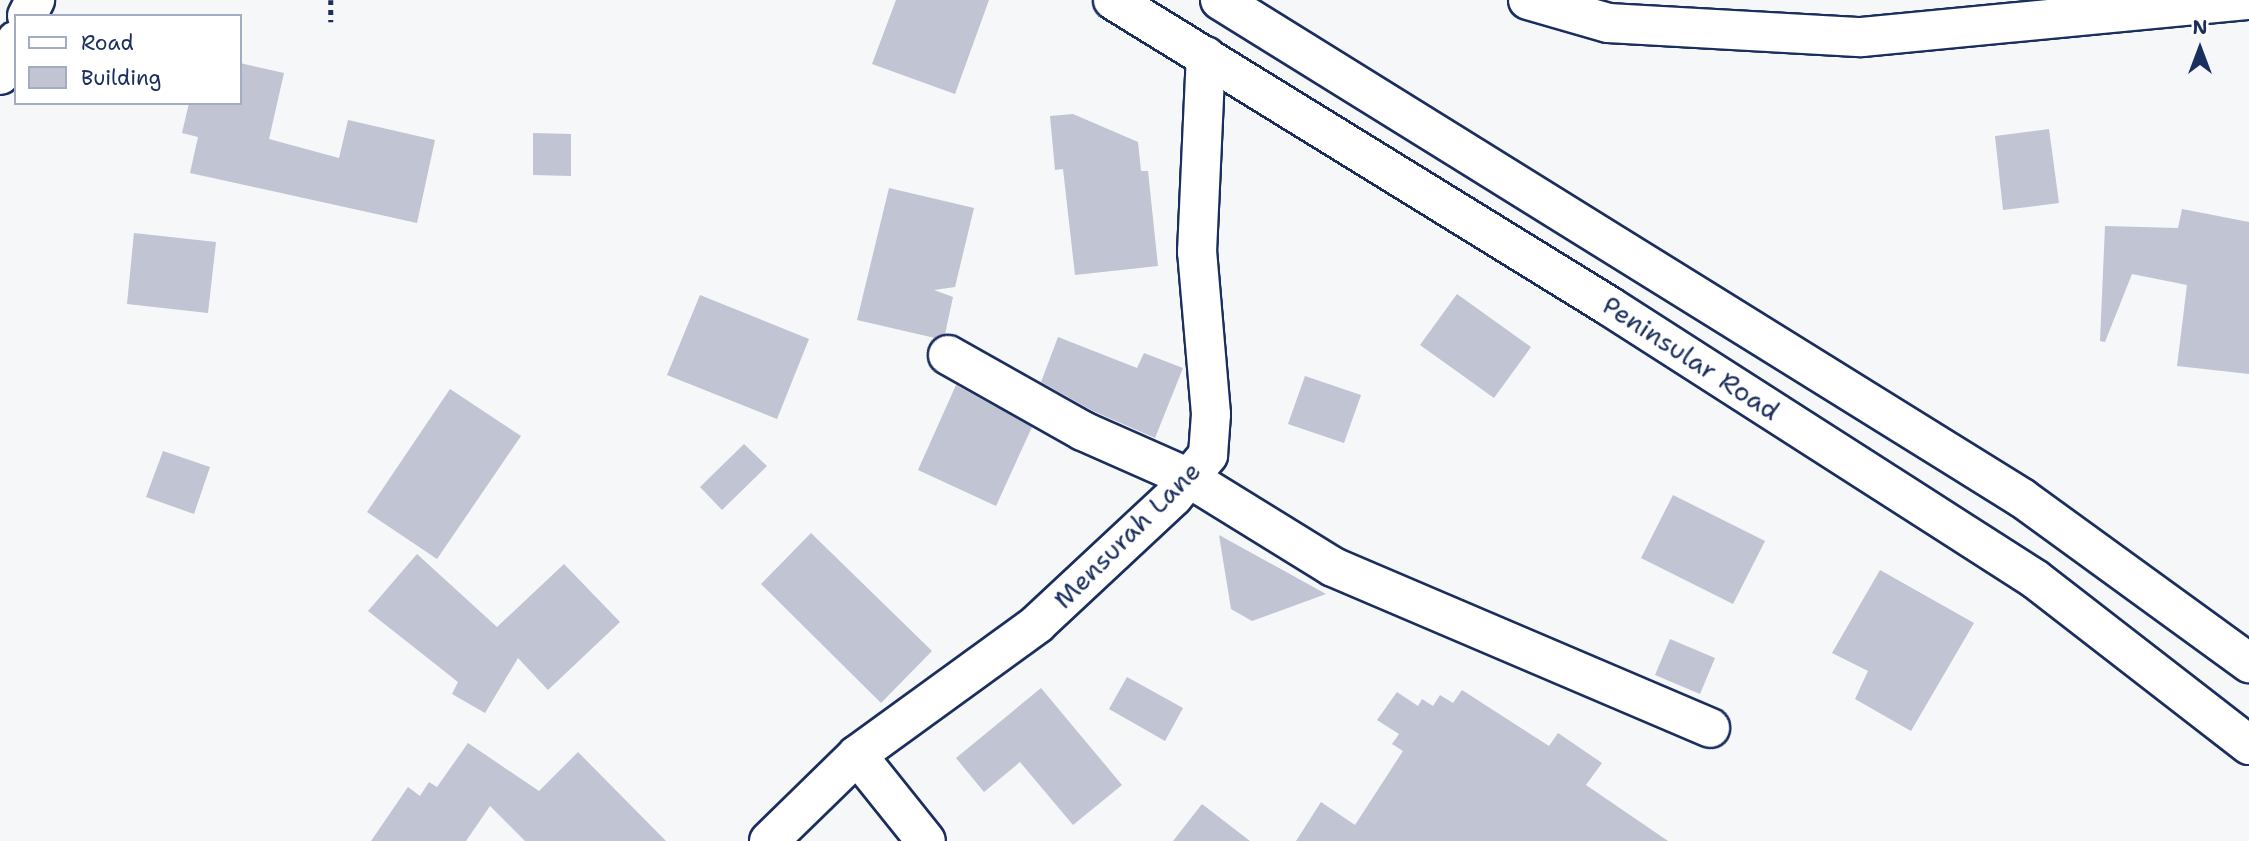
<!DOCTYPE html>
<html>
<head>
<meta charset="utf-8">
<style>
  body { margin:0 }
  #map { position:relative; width:2249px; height:841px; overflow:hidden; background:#f6f7f9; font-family:"Shantell Sans",sans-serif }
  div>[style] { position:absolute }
  .building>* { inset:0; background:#c0c4d3 }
  .path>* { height:4.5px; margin-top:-2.25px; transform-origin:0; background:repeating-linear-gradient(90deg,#1b2f5e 0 5px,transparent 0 10px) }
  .roads { filter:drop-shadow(2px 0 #1b2f5e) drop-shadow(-2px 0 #1b2f5e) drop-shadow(0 2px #1b2f5e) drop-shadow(0 -2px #1b2f5e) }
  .street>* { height:38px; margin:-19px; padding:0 19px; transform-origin:19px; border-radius:19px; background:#fff }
  .primary>* { height:38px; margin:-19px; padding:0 19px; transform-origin:19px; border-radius:19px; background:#fff }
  span { translate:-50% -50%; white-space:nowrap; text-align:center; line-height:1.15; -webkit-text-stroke:7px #fff; paint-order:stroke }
  .street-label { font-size:26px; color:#1b2f5e }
  .legend { position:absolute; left:14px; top:14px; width:228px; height:91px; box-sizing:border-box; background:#fff; border:2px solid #a4acbf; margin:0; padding:9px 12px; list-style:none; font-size:21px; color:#1b2f5e }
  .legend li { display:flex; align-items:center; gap:14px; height:35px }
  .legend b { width:35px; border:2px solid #a4acbf }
  .north { position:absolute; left:2165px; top:14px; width:70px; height:70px; -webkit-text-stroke:5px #fff; paint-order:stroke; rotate:0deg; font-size:19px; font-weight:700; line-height:28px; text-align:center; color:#1b2f5e }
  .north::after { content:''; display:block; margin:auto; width:24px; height:32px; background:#1b2f5e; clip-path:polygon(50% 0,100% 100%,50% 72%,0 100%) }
</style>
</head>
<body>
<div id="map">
  <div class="building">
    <i style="clip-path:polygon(896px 0,989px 0,955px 94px,872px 64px)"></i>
    <i style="clip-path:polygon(240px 63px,284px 73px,269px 139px,339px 158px,348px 120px,435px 140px,417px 223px,190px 173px,198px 137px,182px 133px,189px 103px,240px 103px)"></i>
    <i style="clip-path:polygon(1073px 114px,1138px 142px,1141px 171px,1148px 171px,1158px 266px,1075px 275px,1063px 169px,1055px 170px,1050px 116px)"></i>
    <i style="clip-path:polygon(2049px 129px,2059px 203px,2003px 210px,1995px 136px)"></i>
    <i style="clip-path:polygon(533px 133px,571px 134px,571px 176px,533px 175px)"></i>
    <i style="clip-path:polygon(889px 188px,974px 208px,955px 287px,934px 290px,953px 297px,945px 334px,935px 338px,857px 320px)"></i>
    <i style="clip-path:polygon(2182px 209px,2249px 222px,2249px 374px,2177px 366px,2187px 285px,2132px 274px,2105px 342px,2100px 341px,2105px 226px,2178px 228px)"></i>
    <i style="clip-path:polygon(134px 233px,216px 242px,208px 313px,127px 304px)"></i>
    <i style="clip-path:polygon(1457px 294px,1531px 347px,1494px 398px,1420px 345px)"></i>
    <i style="clip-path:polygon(700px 295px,809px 339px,777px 419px,667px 375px)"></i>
    <i style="clip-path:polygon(1058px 337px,1137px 368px,1144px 353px,1183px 368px,1155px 438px,1093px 411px,1041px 382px)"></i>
    <i style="clip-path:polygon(1305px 376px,1361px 395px,1344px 443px,1288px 424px)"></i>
    <i style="clip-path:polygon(956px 385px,1032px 427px,996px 506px,918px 470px)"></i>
    <i style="clip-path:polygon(450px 389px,521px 436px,437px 559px,367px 512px)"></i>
    <i style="clip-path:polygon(744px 444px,767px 466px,722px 510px,700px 487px)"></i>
    <i style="clip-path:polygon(163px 451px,210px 467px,194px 514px,146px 497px)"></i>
    <i style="clip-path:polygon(1673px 495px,1765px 541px,1733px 604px,1641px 558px)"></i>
    <i style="clip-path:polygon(811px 533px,932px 651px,881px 703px,761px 584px)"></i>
    <i style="clip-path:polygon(1219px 535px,1326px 594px,1252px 621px,1231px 609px)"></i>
    <i style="clip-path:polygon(417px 554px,497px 627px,564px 564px,620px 622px,548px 690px,518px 658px,485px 713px,452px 694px,458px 682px,368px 611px)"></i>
    <i style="clip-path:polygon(1880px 570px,1974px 623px,1911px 731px,1855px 699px,1868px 671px,1832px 653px)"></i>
    <i style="clip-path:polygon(1670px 639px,1715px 658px,1700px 694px,1655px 675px)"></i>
    <i style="clip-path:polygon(1127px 677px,1183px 708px,1165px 741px,1109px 709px)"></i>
    <i style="clip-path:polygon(1041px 688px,1122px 785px,1073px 825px,1020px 762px,984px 792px,956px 758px)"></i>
    <i style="clip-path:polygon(1462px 690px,1549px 746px,1558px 733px,1602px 763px,1586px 785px,1668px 841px,1296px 841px,1321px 802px,1355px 825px,1403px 751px,1392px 744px,1399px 734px,1377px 720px,1397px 692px,1418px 706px,1422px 699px,1433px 706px,1440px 695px,1453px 703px)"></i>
    <i style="clip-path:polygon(468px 743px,539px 791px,578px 752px,666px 841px,525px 841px,490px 806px,466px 841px,371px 841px,408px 787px,420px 796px,429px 782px,437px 787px)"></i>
    <i style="clip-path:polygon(1202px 804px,1250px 841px,1173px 841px)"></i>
  </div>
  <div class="path">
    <i style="left:331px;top:0;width:22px;rotate:90deg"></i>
  </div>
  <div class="roads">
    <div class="street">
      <i style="left:1528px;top:0;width:83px;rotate:16deg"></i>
      <i style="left:1608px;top:23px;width:254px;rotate:3.2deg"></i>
      <i style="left:1862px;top:37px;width:389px;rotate:-5.5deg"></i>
      <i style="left:27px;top:16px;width:18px;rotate:-63deg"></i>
      <i style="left:0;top:75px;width:38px;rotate:-65deg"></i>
      <i style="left:948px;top:355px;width:155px;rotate:29.4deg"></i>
      <i style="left:1083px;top:431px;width:116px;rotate:23.9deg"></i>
      <i style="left:1189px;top:478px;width:169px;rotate:31.7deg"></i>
      <i style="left:1333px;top:567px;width:410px;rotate:23.1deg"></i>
      <i style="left:857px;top:755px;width:110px;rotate:51.3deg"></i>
      <i style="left:769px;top:841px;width:123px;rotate:-44.3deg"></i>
      <i style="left:857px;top:755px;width:223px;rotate:-36deg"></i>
      <i style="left:1037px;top:624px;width:186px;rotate:-43deg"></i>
      <i style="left:1173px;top:497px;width:55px;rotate:-50.2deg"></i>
      <i style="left:1208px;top:455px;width:41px;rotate:-85.8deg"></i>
      <i style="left:1211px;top:414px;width:163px;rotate:-94.9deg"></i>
      <i style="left:1197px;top:252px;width:196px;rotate:-87.4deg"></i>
    </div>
    <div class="primary">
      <i style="left:1113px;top:0;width:583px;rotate:31.67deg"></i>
      <i style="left:1609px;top:306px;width:506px;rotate:32.65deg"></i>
      <i style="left:2035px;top:579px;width:271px;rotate:37.8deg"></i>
      <i style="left:1220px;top:0;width:944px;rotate:31.84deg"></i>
      <i style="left:2022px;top:498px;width:281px;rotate:36deg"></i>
    </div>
  </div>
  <div class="street-label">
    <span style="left:1691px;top:358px;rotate:33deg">Peninsular Road</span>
    <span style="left:1127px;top:535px;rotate:-45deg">Mensurah Lane</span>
  </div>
  <ul class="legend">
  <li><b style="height:9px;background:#fff"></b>Road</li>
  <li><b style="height:19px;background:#c0c4d3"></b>Building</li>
  </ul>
  <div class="north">N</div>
</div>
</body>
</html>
